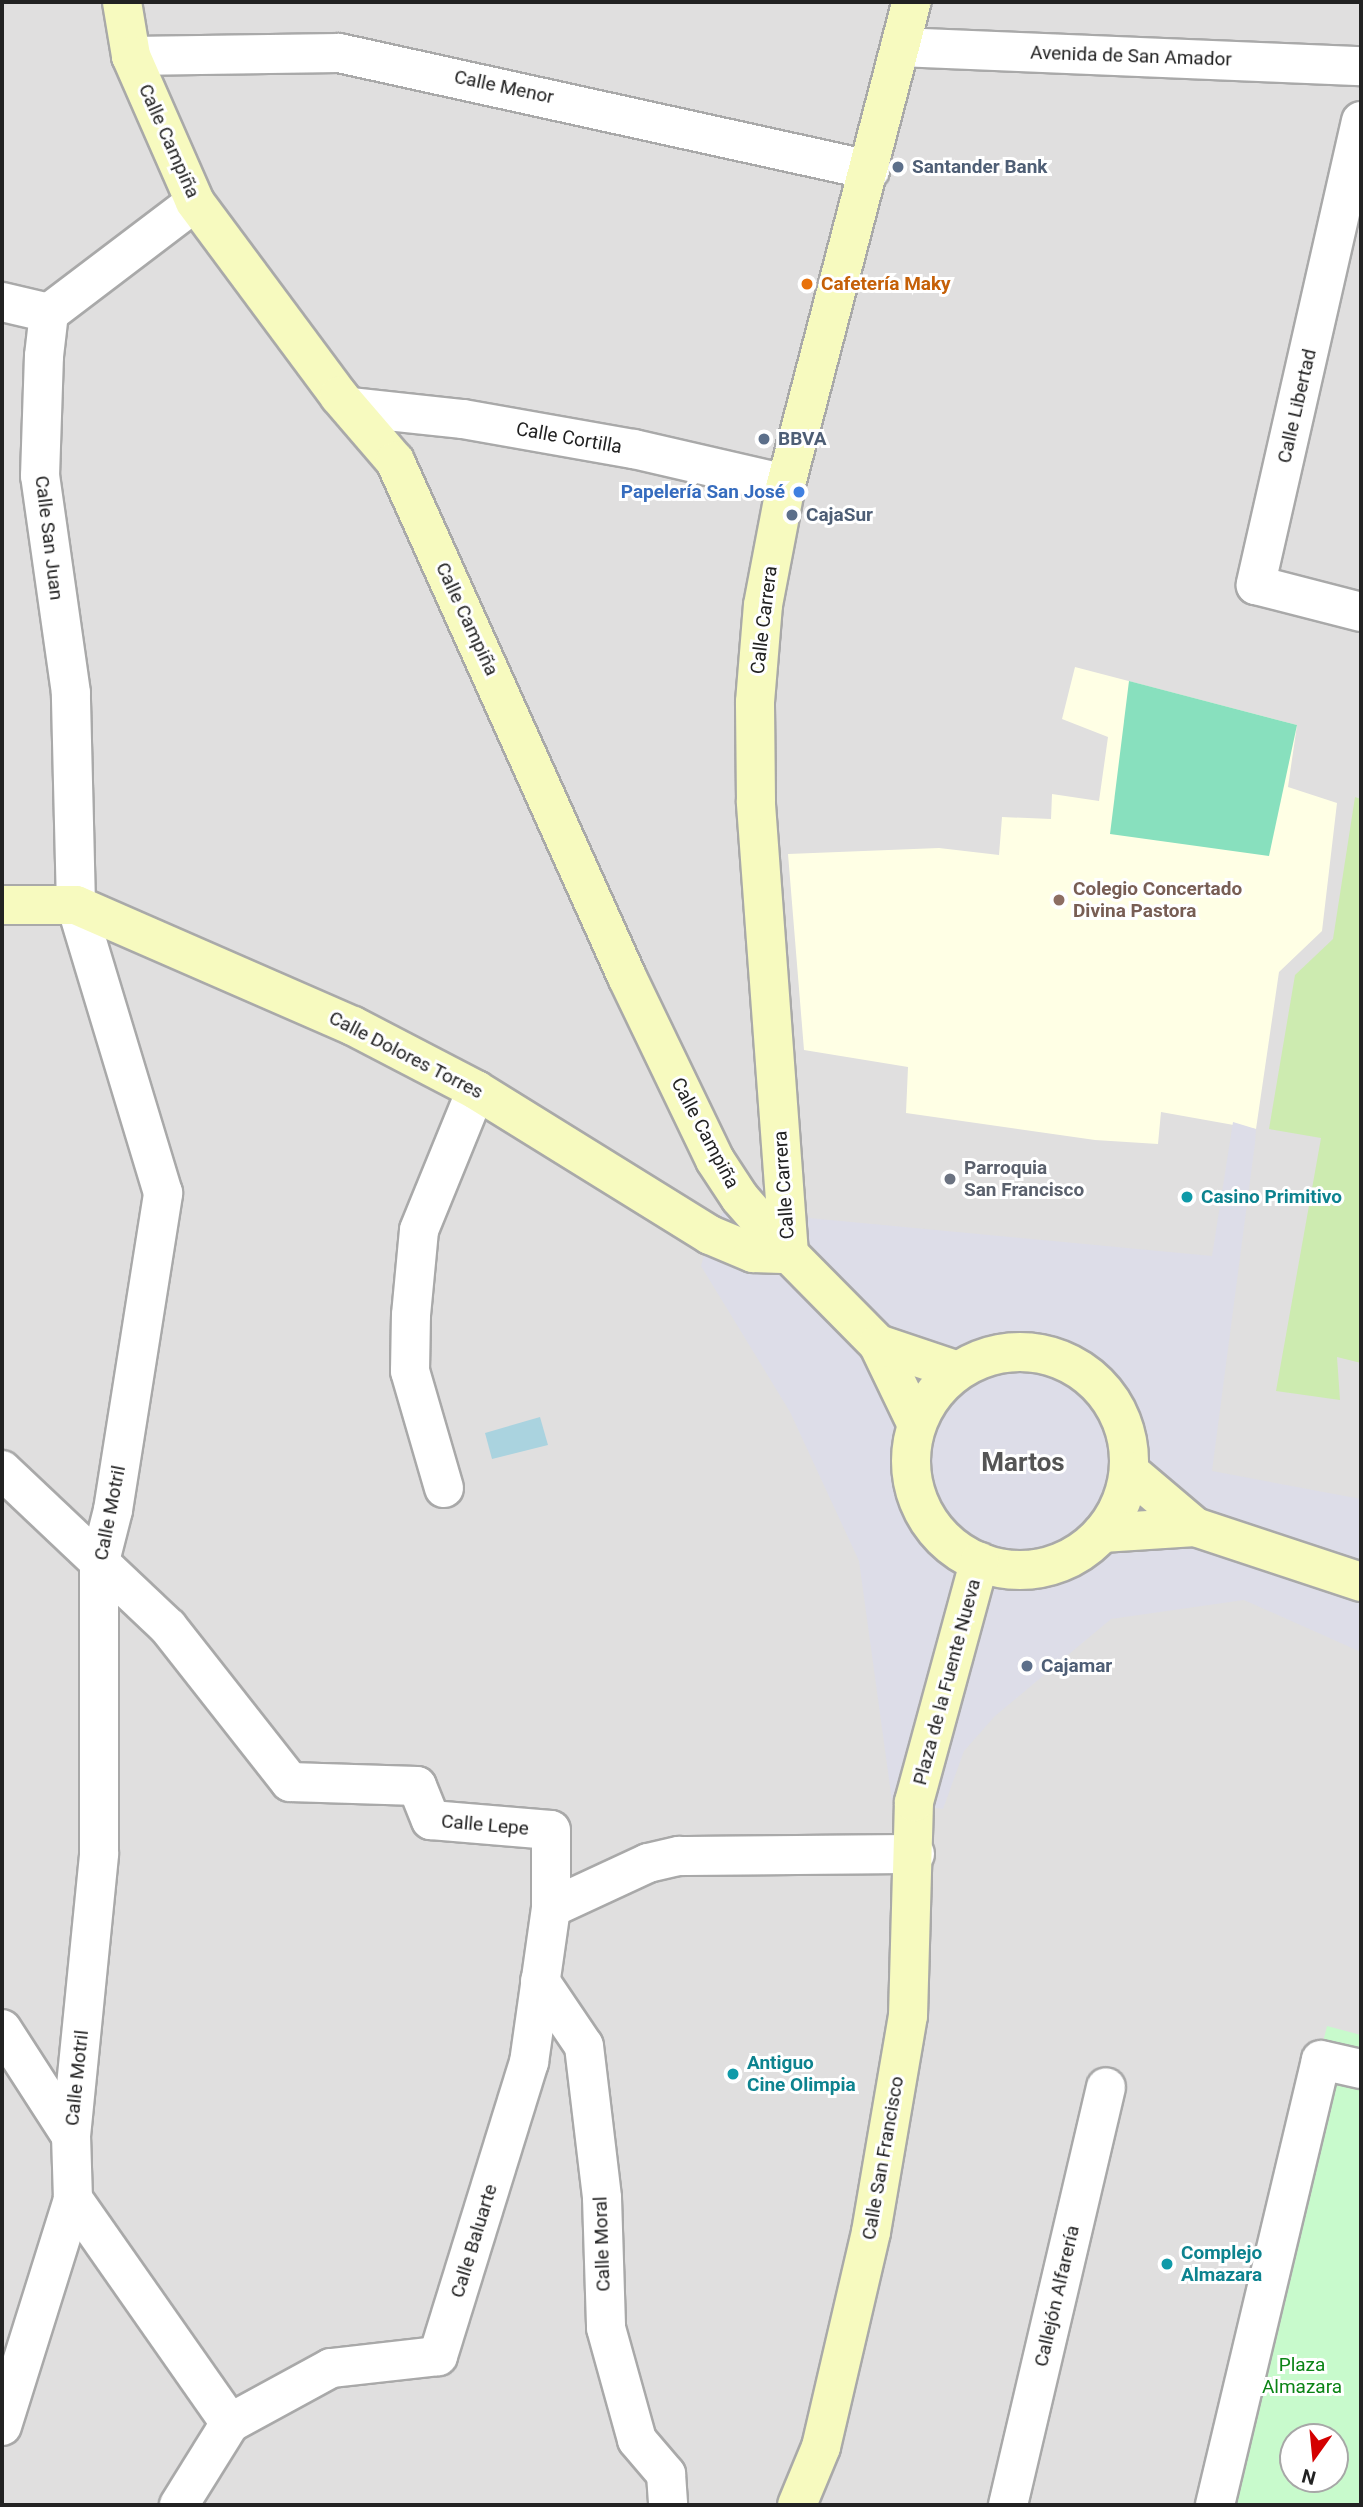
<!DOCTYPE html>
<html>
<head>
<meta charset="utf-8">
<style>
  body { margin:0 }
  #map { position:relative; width:1363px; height:2507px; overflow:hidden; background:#f2efe9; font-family:Roboto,sans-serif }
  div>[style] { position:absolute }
  .residential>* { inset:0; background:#e0dfdf }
  .education>* { inset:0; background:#ffffe5 }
  .grass>* { inset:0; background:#cdebb0 }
  .park>* { inset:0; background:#c8facc }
  .pitch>* { inset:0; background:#88e0be }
  .plaza>* { inset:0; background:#dddde8 }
  .water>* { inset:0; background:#aad3df }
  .roads { filter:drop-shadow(2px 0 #a9a9a9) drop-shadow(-2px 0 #a9a9a9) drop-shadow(0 2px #a9a9a9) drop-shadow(0 -2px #a9a9a9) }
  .street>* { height:38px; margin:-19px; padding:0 19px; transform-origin:19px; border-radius:19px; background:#fff }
  .secondary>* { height:38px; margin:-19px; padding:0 19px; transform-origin:19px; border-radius:19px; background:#f7fabf }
  .secondary>.ring { margin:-19px; padding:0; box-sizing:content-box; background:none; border:38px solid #f7fabf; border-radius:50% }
  .dots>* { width:19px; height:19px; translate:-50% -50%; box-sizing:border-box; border:4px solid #fff; border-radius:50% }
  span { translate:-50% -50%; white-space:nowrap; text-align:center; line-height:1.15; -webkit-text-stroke:6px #fff; paint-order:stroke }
  .street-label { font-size:19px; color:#222 }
  .service-label { font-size:19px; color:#4e5e75; font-weight:700 }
  .left { translate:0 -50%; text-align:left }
  .food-label { font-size:19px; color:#c56008; font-weight:700 }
  .shop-label { font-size:19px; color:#366cbe; font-weight:700 }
  .right { translate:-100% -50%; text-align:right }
  .education-label { font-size:19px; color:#785e54; font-weight:700 }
  .worship-label { font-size:19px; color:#5b616d; font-weight:700 }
  .culture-label { font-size:19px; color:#0d838f; font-weight:700 }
  .park-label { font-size:19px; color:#0c8416 }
  .district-label { font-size:26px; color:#555; font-weight:700 }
  .frame { position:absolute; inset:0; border:4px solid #222; pointer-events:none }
  .north { position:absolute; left:1279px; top:2423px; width:70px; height:70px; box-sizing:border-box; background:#fff; border:2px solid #a7a7a7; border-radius:50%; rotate:195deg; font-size:19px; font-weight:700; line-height:28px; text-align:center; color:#222 }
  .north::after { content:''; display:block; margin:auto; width:24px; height:32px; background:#d40000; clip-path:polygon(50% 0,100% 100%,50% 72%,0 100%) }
</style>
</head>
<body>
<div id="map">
  <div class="residential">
    <i style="clip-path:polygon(evenodd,2px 2px,1361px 2px,1361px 2505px,2px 2505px,2px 2px,1293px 2437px,1335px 2437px,1335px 2479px,1293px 2479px,1293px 2437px)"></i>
  </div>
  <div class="education">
    <i style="clip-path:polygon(1075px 667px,1297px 725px,1288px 787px,1337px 803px,1322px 931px,1279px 972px,1256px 1129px,1161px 1112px,1158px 1144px,1095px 1140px,906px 1113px,908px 1067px,804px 1050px,788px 854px,939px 848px,999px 855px,1002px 817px,1051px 819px,1052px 794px,1099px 801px,1108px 737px,1062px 719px)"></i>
  </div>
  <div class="grass">
    <i style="clip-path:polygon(1355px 797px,1361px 799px,1361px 1363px,1337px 1357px,1340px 1400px,1276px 1391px,1321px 1138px,1269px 1129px,1295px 975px,1333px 939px)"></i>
  </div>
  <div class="park">
    <i style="clip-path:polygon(evenodd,1327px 2026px,1361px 2035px,1361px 2505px,1210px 2505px,1327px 2026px,1293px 2437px,1335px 2437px,1335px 2479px,1293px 2479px,1293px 2437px)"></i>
  </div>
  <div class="pitch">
    <i style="clip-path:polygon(1129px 681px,1297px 725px,1269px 856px,1110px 834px)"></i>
  </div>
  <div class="plaza">
    <i style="clip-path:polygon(1233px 1122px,1256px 1129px,1255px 1143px,1212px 1471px,1361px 1499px,1361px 1652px,1244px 1600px,1111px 1619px,995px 1716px,964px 1751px,943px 1809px,892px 1801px,859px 1561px,790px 1412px,701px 1266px,710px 1235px,731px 1198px,788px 1179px,809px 1218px,1212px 1256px)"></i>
  </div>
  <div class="water">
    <i style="clip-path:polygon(540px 1417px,548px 1445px,492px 1459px,485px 1433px)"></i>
  </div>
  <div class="roads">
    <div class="street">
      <i style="left:900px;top:47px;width:461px;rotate:2.4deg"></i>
      <i style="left:131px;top:56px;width:208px;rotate:-0.8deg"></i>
      <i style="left:339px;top:53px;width:544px;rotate:12.43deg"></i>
      <i style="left:1361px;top:121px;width:476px;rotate:102.8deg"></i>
      <i style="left:1256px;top:585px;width:108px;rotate:14.4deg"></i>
      <i style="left:2px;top:302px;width:48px;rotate:13.2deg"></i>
      <i style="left:350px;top:407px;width:114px;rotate:6.1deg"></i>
      <i style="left:463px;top:419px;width:174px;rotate:10deg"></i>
      <i style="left:634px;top:449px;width:156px;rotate:13deg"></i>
      <i style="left:2px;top:1470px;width:228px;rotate:43.4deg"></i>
      <i style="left:168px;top:1627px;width:197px;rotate:51.8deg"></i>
      <i style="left:290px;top:1782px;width:127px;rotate:1.8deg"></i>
      <i style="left:417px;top:1786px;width:37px;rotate:68deg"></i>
      <i style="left:431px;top:1820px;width:120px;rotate:4.8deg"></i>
      <i style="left:551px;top:1830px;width:78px;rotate:90deg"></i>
      <i style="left:551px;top:1908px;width:156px;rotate:98.1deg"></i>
      <i style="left:529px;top:2062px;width:308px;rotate:107.2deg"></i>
      <i style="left:438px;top:2356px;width:108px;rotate:173.6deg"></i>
      <i style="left:331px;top:2368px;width:115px;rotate:151.4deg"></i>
      <i style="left:230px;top:2423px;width:97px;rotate:121.9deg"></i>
      <i style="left:444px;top:1488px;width:122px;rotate:-106.2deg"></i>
      <i style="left:410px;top:1371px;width:56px;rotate:-89deg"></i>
      <i style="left:411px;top:1315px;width:85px;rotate:-84.6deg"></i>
      <i style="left:419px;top:1230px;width:151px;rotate:-67.8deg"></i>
      <i style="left:551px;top:1908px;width:107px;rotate:-24.9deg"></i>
      <i style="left:648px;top:1863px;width:32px;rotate:-13deg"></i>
      <i style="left:679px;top:1856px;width:236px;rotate:-0.5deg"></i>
      <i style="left:540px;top:1981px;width:78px;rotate:55.9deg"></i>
      <i style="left:584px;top:2046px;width:153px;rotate:83.2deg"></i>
      <i style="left:602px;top:2198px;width:130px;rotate:88.2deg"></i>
      <i style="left:606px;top:2328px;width:116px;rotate:74.5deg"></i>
      <i style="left:637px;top:2440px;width:45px;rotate:49.5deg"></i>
      <i style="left:666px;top:2474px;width:31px;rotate:86deg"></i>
      <i style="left:2px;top:2029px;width:127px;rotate:57.2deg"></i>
      <i style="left:73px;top:2199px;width:63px;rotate:-91.8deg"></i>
      <i style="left:71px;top:2136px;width:284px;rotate:-84.3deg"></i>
      <i style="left:99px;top:1853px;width:288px;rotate:-90deg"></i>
      <i style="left:99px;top:1565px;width:57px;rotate:-75.7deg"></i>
      <i style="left:113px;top:1510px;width:321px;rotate:-81deg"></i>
      <i style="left:163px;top:1193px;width:301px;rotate:-106.8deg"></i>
      <i style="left:76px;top:905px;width:212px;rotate:-91.4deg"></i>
      <i style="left:71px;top:693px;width:219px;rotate:-98.1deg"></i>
      <i style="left:40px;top:476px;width:120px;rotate:-88.1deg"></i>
      <i style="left:44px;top:356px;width:43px;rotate:-83.4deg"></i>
      <i style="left:49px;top:313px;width:183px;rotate:-37.2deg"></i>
      <i style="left:2px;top:2426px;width:238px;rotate:-72.6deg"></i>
      <i style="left:73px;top:2199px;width:274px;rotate:55deg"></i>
      <i style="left:1008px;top:2505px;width:429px;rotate:-76.8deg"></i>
      <i style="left:1215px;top:2505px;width:457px;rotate:-76.6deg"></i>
      <i style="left:1321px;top:2060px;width:41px;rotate:12.7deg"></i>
    </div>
    <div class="secondary">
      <i style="left:122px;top:2px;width:55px;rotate:80.5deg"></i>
      <i style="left:131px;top:56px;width:159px;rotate:66.3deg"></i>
      <i style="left:195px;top:202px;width:242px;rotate:53.4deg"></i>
      <i style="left:339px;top:396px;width:86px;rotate:49.3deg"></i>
      <i style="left:395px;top:461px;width:566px;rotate:65.79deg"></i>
      <i style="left:627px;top:977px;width:203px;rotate:64.3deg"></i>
      <i style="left:715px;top:1160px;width:45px;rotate:56.7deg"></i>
      <i style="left:740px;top:1198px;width:74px;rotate:48.8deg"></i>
      <i style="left:789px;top:1254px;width:127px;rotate:45.3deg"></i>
      <i style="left:878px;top:1344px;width:88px;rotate:64.3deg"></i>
      <i style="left:2px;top:905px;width:74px"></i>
      <i style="left:76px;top:905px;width:302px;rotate:23.6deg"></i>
      <i style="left:353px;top:1026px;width:139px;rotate:27.5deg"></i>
      <i style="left:476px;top:1090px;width:275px;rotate:31.8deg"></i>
      <i style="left:710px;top:1235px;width:47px;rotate:22.7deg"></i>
      <i style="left:753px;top:1253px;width:36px;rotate:2deg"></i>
      <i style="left:789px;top:1254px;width:454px;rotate:-94.2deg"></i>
      <i style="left:756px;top:801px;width:99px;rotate:-90.6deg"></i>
      <i style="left:755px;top:702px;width:97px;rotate:-85.3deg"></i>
      <i style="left:763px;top:605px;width:123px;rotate:-79.2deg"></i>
      <i style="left:786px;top:484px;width:498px;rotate:-75.4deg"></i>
      <i style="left:878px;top:1344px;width:84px;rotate:18.6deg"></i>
      <i class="ring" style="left:911px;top:1352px;width:180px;height:180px"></i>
      <i style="left:1129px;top:1471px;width:87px;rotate:40.3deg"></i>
      <i style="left:1195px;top:1527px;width:175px;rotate:18.3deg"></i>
      <i style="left:1102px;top:1533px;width:93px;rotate:-3.7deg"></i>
      <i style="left:797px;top:2505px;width:63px;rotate:-67.5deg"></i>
      <i style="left:821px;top:2447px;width:221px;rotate:-76.9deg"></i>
      <i style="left:871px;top:2232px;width:219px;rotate:-80.3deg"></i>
      <i style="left:908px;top:2016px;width:214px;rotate:-88.4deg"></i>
      <i style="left:914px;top:1802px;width:249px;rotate:-74.8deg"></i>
    </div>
  </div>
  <div class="dots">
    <i style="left:898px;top:167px;background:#5c6f8a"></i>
    <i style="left:807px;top:284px;background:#e8710a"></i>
    <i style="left:764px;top:439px;background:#5c6f8a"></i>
    <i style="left:799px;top:492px;background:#3f7fe0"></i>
    <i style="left:792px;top:515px;background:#5c6f8a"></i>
    <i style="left:1059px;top:900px;background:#8d6e63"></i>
    <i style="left:950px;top:1179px;background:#6b7280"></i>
    <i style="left:1187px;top:1197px;background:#0f9aa8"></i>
    <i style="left:1027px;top:1666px;background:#5c6f8a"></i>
    <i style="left:733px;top:2074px;background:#0f9aa8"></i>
    <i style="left:1167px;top:2264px;background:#0f9aa8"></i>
  </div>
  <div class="street-label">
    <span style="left:1131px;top:56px;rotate:2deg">Avenida de San Amador</span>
    <span style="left:504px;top:87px;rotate:12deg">Calle Menor</span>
    <span style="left:169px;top:141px;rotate:66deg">Calle Campiña</span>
    <span style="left:1297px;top:406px;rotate:-77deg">Calle Libertad</span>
    <span style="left:569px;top:438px;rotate:10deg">Calle Cortilla</span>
    <span style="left:49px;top:538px;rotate:83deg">Calle San Juan</span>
    <span style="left:467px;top:619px;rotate:65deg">Calle Campiña</span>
    <span style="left:764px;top:620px;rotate:-83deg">Calle Carrera</span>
    <span style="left:406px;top:1055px;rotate:27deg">Calle Dolores Torres</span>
    <span style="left:705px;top:1133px;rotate:62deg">Calle Campiña</span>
    <span style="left:784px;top:1185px;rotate:-94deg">Calle Carrera</span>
    <span style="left:110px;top:1513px;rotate:-79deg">Calle Motril</span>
    <span style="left:947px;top:1682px;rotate:-75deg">Plaza de la Fuente Nueva</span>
    <span style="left:485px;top:1825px;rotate:5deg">Calle Lepe</span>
    <span style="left:77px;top:2078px;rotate:-84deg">Calle Motril</span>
    <span style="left:883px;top:2158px;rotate:-80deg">Calle San Francisco</span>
    <span style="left:474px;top:2241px;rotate:-73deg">Calle Baluarte</span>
    <span style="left:602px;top:2244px;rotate:-92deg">Calle Moral</span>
    <span style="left:1057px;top:2296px;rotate:-77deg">Callejón Alfarería</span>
  </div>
  <div class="service-label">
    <span class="left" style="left:912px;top:167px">Santander Bank</span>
    <span class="left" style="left:778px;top:439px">BBVA</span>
    <span class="left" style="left:806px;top:515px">CajaSur</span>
    <span class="left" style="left:1041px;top:1666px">Cajamar</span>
  </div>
  <div class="food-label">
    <span class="left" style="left:821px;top:284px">Cafetería Maky</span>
  </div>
  <div class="shop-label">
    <span class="right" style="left:785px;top:492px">Papelería San José</span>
  </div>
  <div class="education-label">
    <span class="left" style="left:1073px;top:900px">Colegio Concertado<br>Divina Pastora</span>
  </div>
  <div class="worship-label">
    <span class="left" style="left:964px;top:1179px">Parroquia<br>San Francisco</span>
  </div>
  <div class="culture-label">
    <span class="left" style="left:1201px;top:1197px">Casino Primitivo</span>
    <span class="left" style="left:747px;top:2074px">Antiguo<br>Cine Olimpia</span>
    <span class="left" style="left:1181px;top:2264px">Complejo<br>Almazara</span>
  </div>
  <div class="park-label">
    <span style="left:1302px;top:2376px">Plaza<br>Almazara</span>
  </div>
  <div class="district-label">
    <span style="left:1023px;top:1463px">Martos</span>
  </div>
  <div class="frame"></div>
  <div class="north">N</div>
</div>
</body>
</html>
